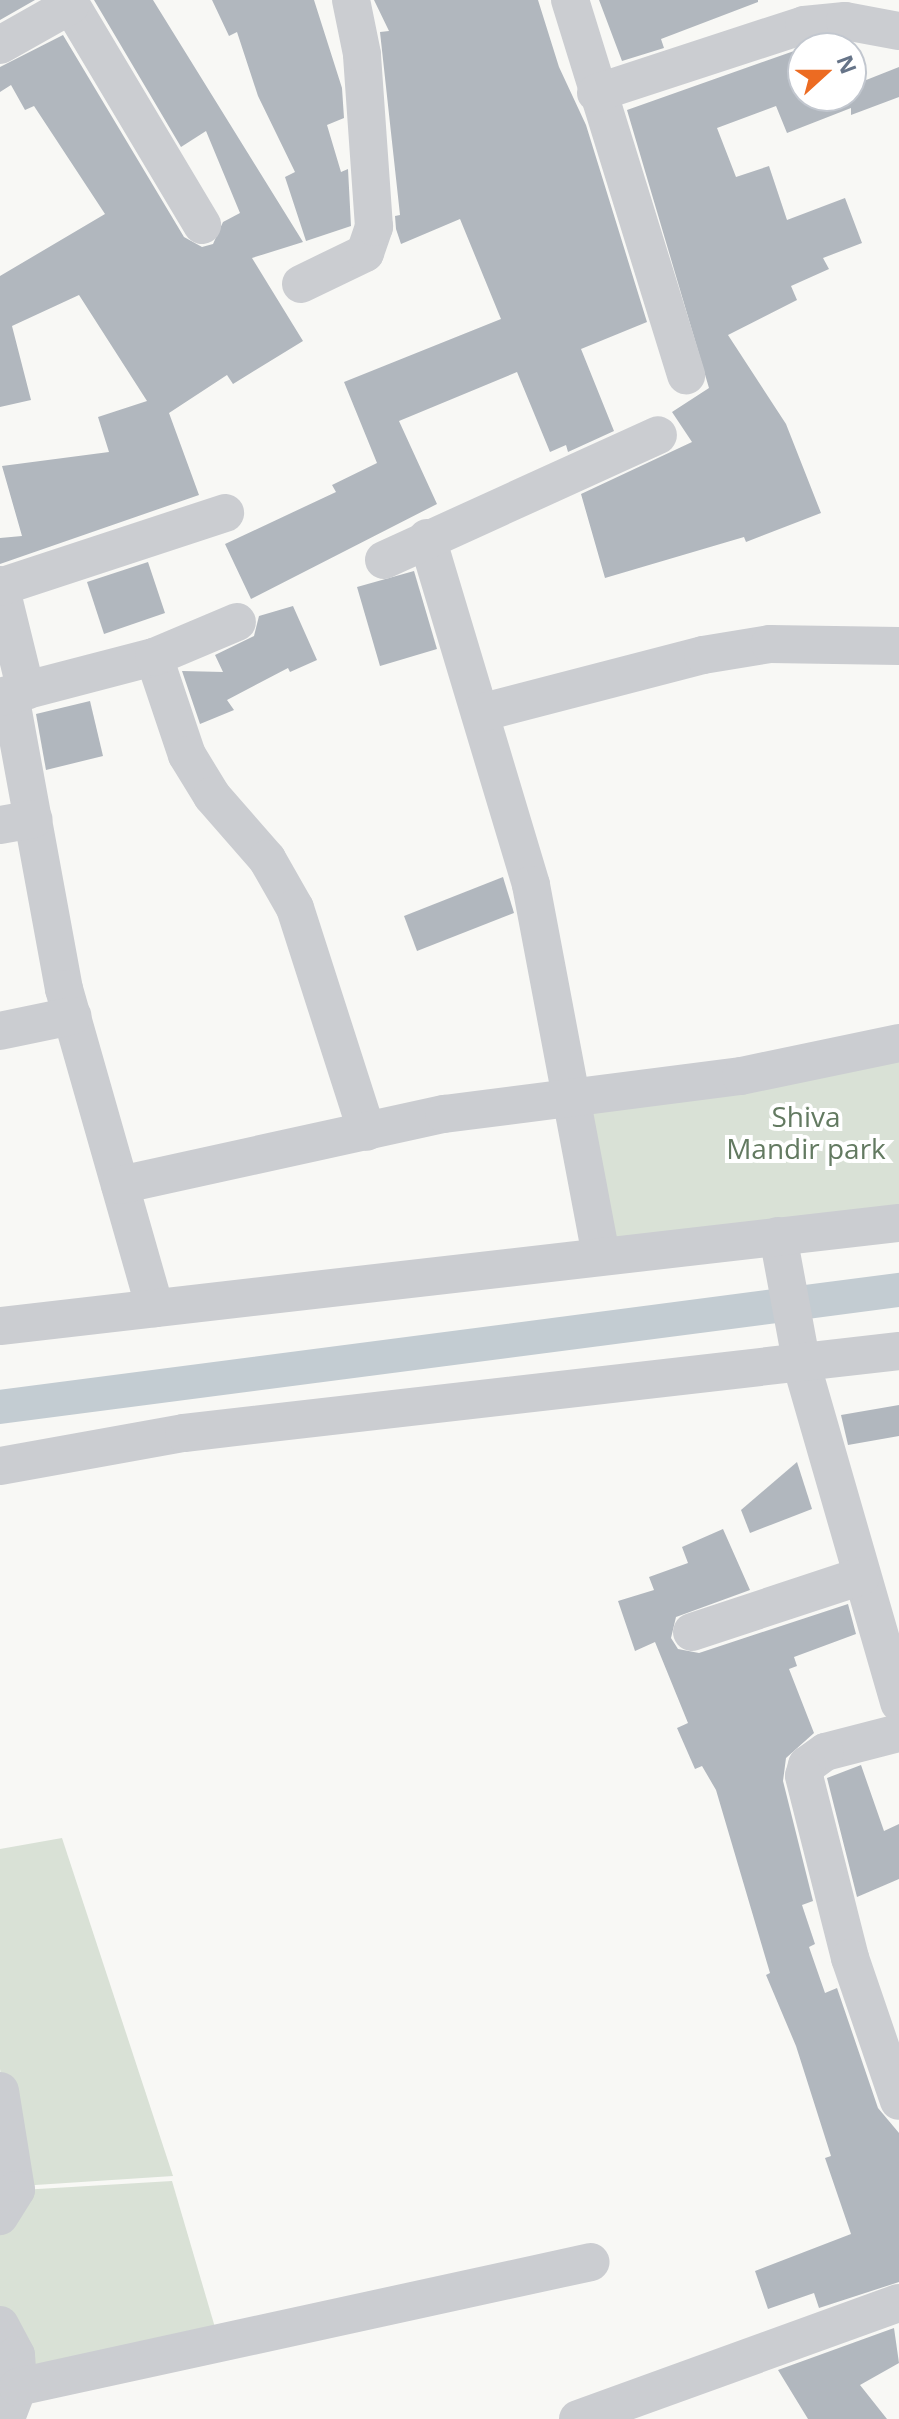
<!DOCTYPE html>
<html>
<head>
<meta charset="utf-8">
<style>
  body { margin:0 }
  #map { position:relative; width:899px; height:2419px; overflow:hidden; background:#f8f8f5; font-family:"Open Sans",sans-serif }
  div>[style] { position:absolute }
  .green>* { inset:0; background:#d9e1d6 }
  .canal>* { height:34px; margin:-17px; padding:0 17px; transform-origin:17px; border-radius:17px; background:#c3ccd2 }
  .building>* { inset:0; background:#b1b7be }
  .minor>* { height:38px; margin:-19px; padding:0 19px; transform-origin:19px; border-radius:19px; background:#cbcdd1 }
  span { translate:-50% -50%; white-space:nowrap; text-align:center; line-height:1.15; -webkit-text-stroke:8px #fff; paint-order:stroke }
  .park-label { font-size:28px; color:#637a61 }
  .north { position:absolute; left:787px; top:32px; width:80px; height:80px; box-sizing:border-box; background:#fff; border:2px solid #c2c7cf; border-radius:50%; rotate:69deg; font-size:22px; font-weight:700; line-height:32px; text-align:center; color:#667488 }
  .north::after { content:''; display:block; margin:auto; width:28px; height:36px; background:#ec6b22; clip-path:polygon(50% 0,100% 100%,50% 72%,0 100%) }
</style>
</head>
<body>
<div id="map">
  <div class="green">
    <i style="clip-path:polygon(899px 1025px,899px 1206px,603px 1241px,573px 1097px)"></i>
    <i style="clip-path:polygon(62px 1838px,173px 2176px,20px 2186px,0 2069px,0 1849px)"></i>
    <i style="clip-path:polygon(172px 2181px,219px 2341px,20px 2384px,0 2319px,0 2220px,21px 2190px)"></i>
  </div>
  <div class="canal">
    <i style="left:0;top:1407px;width:907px;rotate:-7.42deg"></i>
  </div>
  <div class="building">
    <i style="clip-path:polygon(0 0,35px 0,0 20px)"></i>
    <i style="clip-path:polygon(94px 0,153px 0,303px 242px,252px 258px,303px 341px,233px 384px,227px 375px,169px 413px,199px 495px,0 564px,0 538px,22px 536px,2px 466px,109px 452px,98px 417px,147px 401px,79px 295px,12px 326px,31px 400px,0 407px,0 276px,105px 214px,34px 106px,25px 110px,11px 85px,0 92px,0 67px,63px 35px,184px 237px,202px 247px,213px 244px,223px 222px,240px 213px,206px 131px,181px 147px)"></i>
    <i style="clip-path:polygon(212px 0,314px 0,342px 88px,344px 118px,327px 125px,341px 172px,348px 169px,351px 226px,306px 241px,285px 177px,295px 172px,258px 96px,237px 32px,229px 36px)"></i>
    <i style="clip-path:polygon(374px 0,538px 0,559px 67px,586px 125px,647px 322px,581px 349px,614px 431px,568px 452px,566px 445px,550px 452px,517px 372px,399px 421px,437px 504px,251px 599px,225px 544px,336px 492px,332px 485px,377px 463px,344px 382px,501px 319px,460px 219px,401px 244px,396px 229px,395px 216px,400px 215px,380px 32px,389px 31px)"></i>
    <i style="clip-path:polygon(599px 0,758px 0,758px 2px,661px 39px,664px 48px,622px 61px)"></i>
    <i style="clip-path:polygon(794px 51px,803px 74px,803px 96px,851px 96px,851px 86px,899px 67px,899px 97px,851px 115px,851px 108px,787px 133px,776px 106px,717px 128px,736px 177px,769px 166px,787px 220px,845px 198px,862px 243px,823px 258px,829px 269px,791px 286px,797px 300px,728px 335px,786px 424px,821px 513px,746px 542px,744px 537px,605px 578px,581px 494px,692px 442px,672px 412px,709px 388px,627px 110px)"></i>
    <i style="clip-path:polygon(148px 562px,165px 613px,104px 634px,87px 582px)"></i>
    <i style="clip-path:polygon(414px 571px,437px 649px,380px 666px,357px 587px)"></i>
    <i style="clip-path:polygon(293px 606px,317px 660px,290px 672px,288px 668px,227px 700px,234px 710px,200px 724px,182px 671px,223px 672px,215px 655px,254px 636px,259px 616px)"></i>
    <i style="clip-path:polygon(90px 701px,103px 756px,46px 770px,36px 714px)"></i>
    <i style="clip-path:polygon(503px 877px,514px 913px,417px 951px,404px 916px)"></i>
    <i style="clip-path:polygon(899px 1405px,899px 1436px,848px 1445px,841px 1415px)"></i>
    <i style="clip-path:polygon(797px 1462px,812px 1509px,750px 1533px,741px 1510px)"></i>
    <i style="clip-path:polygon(723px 1529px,750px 1590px,676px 1617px,671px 1638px,678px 1649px,699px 1653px,848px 1604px,856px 1634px,794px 1657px,797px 1666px,789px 1669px,814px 1733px,786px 1758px,783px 1781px,813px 1901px,802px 1905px,815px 1944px,809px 1947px,825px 1993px,837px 1988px,878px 2108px,899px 2133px,899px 2282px,819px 2308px,814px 2293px,768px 2309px,755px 2271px,851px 2234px,825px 2158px,831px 2156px,796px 2046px,766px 1975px,770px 1973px,716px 1790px,702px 1766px,695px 1769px,677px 1728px,688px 1723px,655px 1642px,635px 1651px,618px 1601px,654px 1590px,649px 1577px,688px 1563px,682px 1547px)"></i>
    <i style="clip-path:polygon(861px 1765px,884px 1831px,899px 1824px,899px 1879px,857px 1897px,827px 1778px)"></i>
    <i style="clip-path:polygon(894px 2328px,899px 2363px,860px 2385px,887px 2419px,808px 2419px,778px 2370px)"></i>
  </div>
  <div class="minor">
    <i style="left:68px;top:0;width:262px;rotate:59.2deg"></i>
    <i style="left:570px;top:0;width:393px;rotate:72.8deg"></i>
    <i style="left:0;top:45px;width:81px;rotate:-29.4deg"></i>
    <i style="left:596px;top:93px;width:219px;rotate:-18.1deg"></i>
    <i style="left:804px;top:25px;width:41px;rotate:-5.6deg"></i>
    <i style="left:845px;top:21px;width:55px;rotate:10.5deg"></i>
    <i style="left:301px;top:284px;width:71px;rotate:-25.8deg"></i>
    <i style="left:365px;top:253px;width:28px;rotate:-71deg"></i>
    <i style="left:374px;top:227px;width:173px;rotate:-94deg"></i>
    <i style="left:362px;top:54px;width:55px;rotate:-101.5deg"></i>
    <i style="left:427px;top:538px;width:362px;rotate:73.3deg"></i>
    <i style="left:531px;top:885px;width:376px;rotate:79.3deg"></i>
    <i style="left:384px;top:560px;width:301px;rotate:-24.5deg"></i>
    <i style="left:0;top:585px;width:109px;rotate:76.2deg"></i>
    <i style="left:0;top:587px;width:237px;rotate:-18.2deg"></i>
    <i style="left:154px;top:657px;width:103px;rotate:71.4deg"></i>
    <i style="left:187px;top:755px;width:48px;rotate:58.6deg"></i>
    <i style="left:212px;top:796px;width:84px;rotate:48.9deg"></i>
    <i style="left:267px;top:859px;width:56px;rotate:60.3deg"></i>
    <i style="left:295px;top:908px;width:235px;rotate:72.2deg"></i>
    <i style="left:10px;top:695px;width:299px;rotate:79.6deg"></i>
    <i style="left:64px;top:989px;width:332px;rotate:74.1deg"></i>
    <i style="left:0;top:697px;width:159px;rotate:-14.6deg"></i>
    <i style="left:154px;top:657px;width:90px;rotate:-22.9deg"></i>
    <i style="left:480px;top:713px;width:230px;rotate:-14.6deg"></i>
    <i style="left:703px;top:655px;width:68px;rotate:-9.3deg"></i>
    <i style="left:770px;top:644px;width:129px;rotate:0.9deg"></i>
    <i style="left:0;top:825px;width:34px;rotate:-10deg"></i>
    <i style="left:0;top:1031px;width:74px;rotate:-11.8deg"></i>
    <i style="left:120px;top:1185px;width:332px;rotate:-12.4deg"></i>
    <i style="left:444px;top:1114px;width:299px;rotate:-7.3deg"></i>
    <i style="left:741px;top:1076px;width:161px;rotate:-11.8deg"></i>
    <i style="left:778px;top:1236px;width:132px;rotate:79.5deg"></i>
    <i style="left:802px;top:1366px;width:351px;rotate:73.9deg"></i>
    <i style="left:0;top:1326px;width:905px;rotate:-6.54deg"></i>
    <i style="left:0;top:1466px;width:187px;rotate:-10.2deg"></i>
    <i style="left:184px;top:1433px;width:720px;rotate:-6.54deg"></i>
    <i style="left:692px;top:1632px;width:178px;rotate:-18.3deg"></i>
    <i style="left:899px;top:1733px;width:76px;rotate:165.6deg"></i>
    <i style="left:825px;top:1752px;width:22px;rotate:144deg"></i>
    <i style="left:807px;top:1765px;width:11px;rotate:105deg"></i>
    <i style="left:804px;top:1776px;width:188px;rotate:75.8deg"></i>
    <i style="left:850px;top:1958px;width:151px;rotate:71.1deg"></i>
    <i style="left:0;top:2091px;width:100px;rotate:80.8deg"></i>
    <i style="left:16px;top:2190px;width:31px;rotate:122deg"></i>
    <i style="left:0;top:2325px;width:34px;rotate:62deg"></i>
    <i style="left:16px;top:2355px;width:32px;rotate:86deg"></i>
    <i style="left:18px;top:2387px;width:34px;rotate:111deg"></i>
    <i style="left:18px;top:2387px;width:586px;rotate:-12.31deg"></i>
    <i style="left:578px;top:2419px;width:341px;rotate:-19.9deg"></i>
  </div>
  <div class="park-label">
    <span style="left:806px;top:1132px">Shiva<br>Mandir park</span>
  </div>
  <div class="north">N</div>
</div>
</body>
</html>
